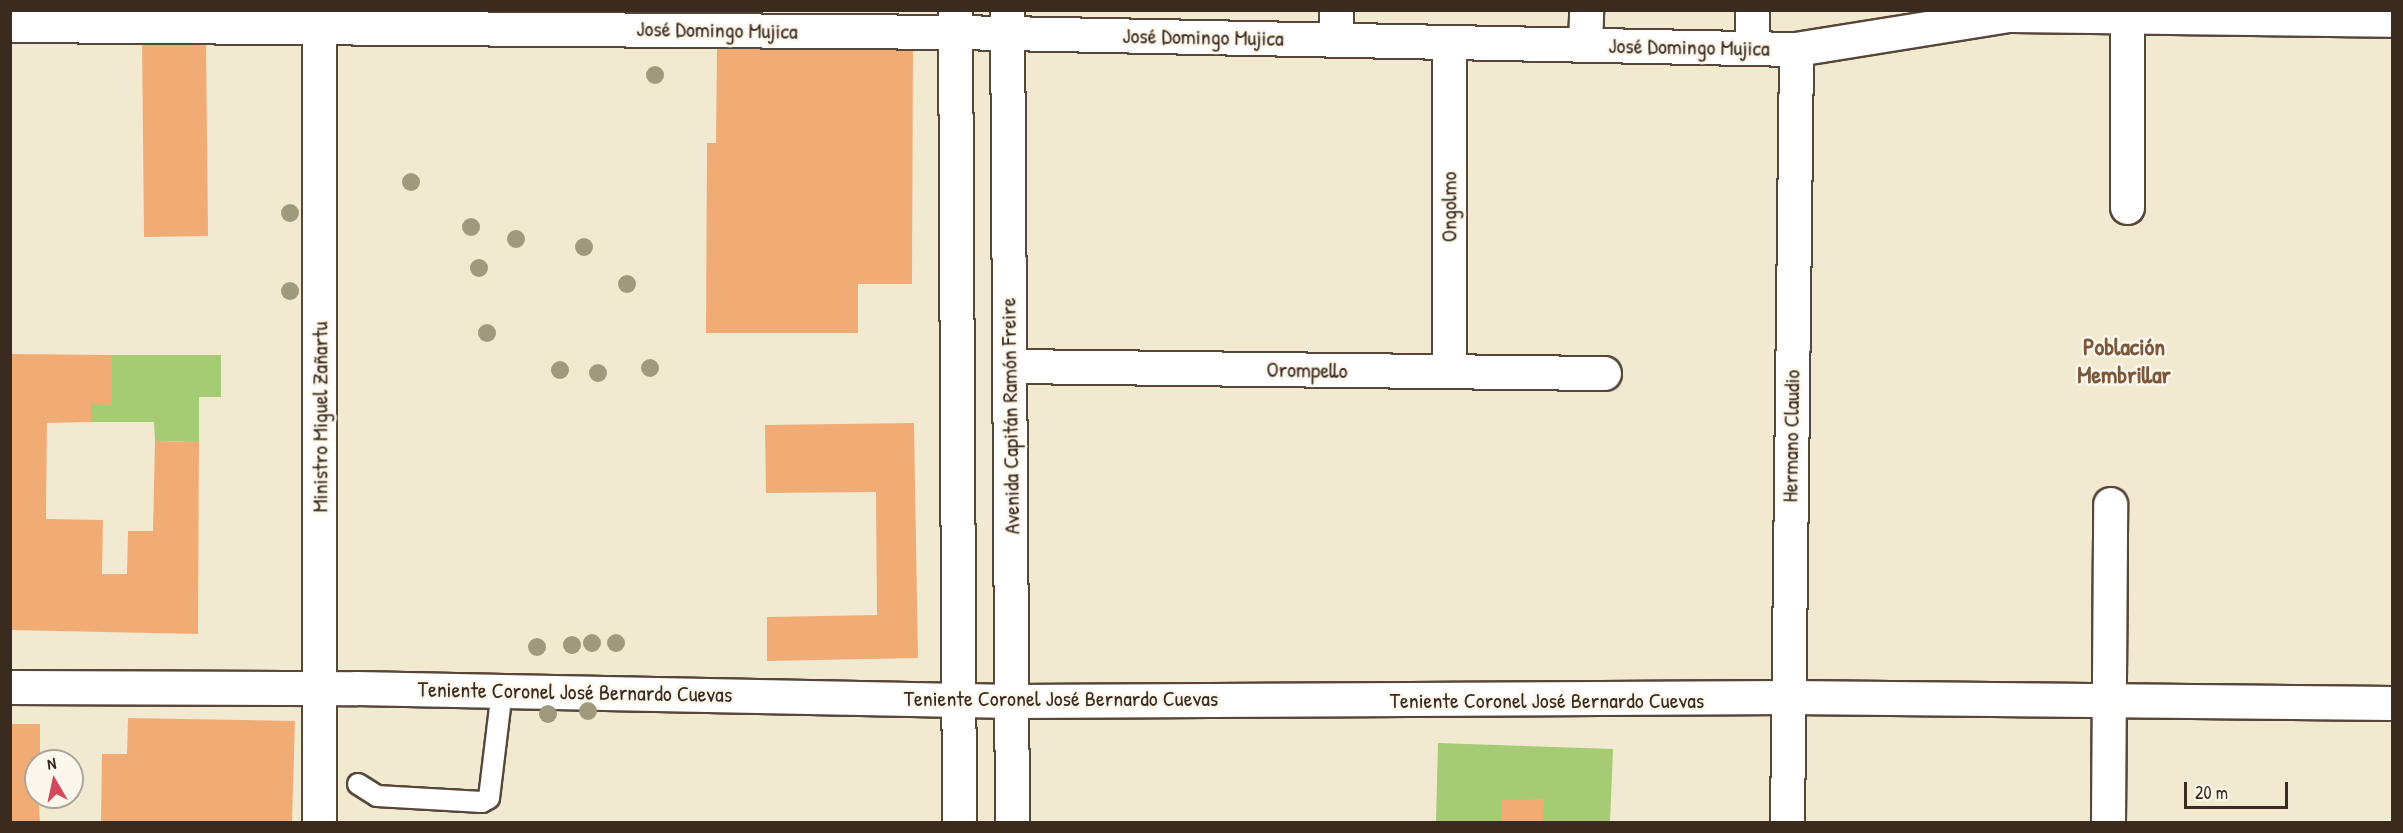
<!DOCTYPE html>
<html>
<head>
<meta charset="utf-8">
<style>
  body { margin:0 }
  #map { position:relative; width:2403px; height:833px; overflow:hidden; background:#f2e9d1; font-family:"Patrick Hand",sans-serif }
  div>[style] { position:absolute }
  .green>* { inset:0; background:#a5cb75 }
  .building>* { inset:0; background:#f1ac76 }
  .roads { filter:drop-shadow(2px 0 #564739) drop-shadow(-2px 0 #564739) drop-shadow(0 2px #564739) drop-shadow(0 -2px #564739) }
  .lane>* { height:20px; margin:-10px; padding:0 10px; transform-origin:10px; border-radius:10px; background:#fff }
  .street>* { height:33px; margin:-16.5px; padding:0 16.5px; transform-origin:16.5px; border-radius:16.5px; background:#fff }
  .secondary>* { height:33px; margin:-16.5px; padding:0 16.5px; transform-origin:16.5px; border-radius:16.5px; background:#fff }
  .primary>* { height:33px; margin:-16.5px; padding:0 16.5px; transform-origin:16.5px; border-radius:16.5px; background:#fff }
  .trees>* { width:18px; height:18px; margin:-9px; border-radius:50%; background:#9f9a7d }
  span { translate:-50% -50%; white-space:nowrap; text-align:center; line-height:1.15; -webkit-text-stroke:5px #fbf7ec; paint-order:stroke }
  .street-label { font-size:22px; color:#3b2a1e }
  .neighbourhood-label { font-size:24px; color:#7b583d; font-weight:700 }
  .frame { position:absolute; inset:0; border:12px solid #3b2a1e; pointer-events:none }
  .north { position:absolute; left:24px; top:749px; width:60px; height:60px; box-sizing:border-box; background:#fbf7ec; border:2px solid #aea59a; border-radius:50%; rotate:351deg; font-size:16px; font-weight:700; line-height:24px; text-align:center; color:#3b2a1e }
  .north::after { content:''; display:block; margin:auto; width:21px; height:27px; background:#d1495b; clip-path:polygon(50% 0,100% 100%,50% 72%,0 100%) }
  .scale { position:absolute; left:2184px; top:782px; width:104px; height:27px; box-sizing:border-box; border:3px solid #3b2a1e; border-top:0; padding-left:8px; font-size:18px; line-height:21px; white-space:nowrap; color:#3b2a1e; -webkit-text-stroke:4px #fbf7ec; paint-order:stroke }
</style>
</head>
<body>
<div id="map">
  <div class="green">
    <i style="clip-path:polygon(112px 355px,221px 355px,221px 397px,199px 397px,199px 442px,155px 441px,154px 422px,91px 422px,91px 404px,112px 404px)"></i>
    <i style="clip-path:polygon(1438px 743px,1613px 749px,1610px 822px,1436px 822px)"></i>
  </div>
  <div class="building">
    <i style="clip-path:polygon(142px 34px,206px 34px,208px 236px,144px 237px)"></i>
    <i style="clip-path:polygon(717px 47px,913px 48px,912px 284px,858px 284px,858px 333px,706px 333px,707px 143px,716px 143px)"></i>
    <i style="clip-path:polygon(10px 354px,112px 355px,112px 405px,91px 404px,91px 422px,47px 423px,46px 519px,103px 520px,102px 574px,127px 574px,128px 531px,153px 531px,155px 441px,199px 442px,198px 634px,10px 630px)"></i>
    <i style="clip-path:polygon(914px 423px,918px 658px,767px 661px,767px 617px,877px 615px,876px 492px,766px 493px,765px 425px)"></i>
    <i style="clip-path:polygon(128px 718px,295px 721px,292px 822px,101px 822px,102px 754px,127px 754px)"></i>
    <i style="clip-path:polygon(10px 724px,40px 724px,40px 761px,36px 761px,40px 822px,10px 822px)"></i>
    <i style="clip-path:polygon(1544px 799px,1543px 822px,1501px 822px,1501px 800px)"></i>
  </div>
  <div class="roads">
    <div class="lane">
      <i style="left:358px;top:784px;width:22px;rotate:32deg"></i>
      <i style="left:377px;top:796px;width:105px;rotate:3.3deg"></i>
      <i style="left:482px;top:802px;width:8px;rotate:-30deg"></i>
      <i style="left:489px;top:798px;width:109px;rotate:-83.1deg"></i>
    </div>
    <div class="street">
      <i style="left:319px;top:10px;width:812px;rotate:90deg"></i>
      <i style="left:955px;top:32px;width:841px;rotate:1.16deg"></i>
      <i style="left:1796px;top:49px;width:216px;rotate:-9.1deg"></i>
      <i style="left:2009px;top:15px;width:383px;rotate:0.7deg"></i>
      <i style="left:1336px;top:40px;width:30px;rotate:-90deg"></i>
      <i style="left:1449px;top:42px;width:329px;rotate:90deg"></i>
      <i style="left:1585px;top:45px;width:35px;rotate:-88deg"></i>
      <i style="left:1752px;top:48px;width:38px;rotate:-90deg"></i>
      <i style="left:2127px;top:207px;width:191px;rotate:-90deg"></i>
      <i style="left:1010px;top:366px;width:594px;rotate:0.68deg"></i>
      <i style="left:1013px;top:701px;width:776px;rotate:-0.3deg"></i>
      <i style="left:1789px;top:697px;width:603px;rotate:0.57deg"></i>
      <i style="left:1787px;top:822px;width:773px;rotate:-89.33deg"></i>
      <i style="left:2108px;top:822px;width:318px;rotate:-89.6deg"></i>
    </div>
    <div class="secondary">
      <i style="left:10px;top:25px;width:945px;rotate:0.42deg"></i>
      <i style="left:10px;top:687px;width:346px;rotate:0.2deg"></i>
      <i style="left:356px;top:688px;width:657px;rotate:1.13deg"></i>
    </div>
    <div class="primary">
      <i style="left:955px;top:10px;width:812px;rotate:89.72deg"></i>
      <i style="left:1007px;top:10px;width:812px;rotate:89.65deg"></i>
    </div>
  </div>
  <div class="trees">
    <i style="left:655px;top:75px"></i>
    <i style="left:411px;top:182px"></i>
    <i style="left:290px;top:213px"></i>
    <i style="left:471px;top:227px"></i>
    <i style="left:516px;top:239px"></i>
    <i style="left:584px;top:247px"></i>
    <i style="left:479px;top:268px"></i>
    <i style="left:627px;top:284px"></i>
    <i style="left:290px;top:291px"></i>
    <i style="left:487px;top:333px"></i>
    <i style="left:650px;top:368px"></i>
    <i style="left:560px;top:370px"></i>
    <i style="left:598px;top:373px"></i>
    <i style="left:592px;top:643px"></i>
    <i style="left:616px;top:643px"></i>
    <i style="left:572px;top:645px"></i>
    <i style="left:537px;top:647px"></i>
    <i style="left:588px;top:711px"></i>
    <i style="left:548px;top:714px"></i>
  </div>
  <div class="street-label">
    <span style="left:717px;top:30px;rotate:1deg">José Domingo Mujica</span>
    <span style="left:1203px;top:37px;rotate:1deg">José Domingo Mujica</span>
    <span style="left:1689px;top:47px;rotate:1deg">José Domingo Mujica</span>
    <span style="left:1449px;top:207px;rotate:-90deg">Ongolmo</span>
    <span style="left:1307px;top:370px;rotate:1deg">Orompello</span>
    <span style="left:1010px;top:416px;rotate:-91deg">Avenida Capitán Ramón Freire</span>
    <span style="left:320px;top:417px;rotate:-90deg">Ministro Miguel Zañartu</span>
    <span style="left:1791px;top:436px;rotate:-89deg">Hermano Claudio</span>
    <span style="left:575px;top:692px;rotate:1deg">Teniente Coronel José Bernardo Cuevas</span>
    <span style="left:1061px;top:699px">Teniente Coronel José Bernardo Cuevas</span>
    <span style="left:1547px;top:701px">Teniente Coronel José Bernardo Cuevas</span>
  </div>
  <div class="neighbourhood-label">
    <span style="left:2124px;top:361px">Población<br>Membrillar</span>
  </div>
  <div class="frame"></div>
  <div class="north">N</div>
  <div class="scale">20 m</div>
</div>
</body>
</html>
